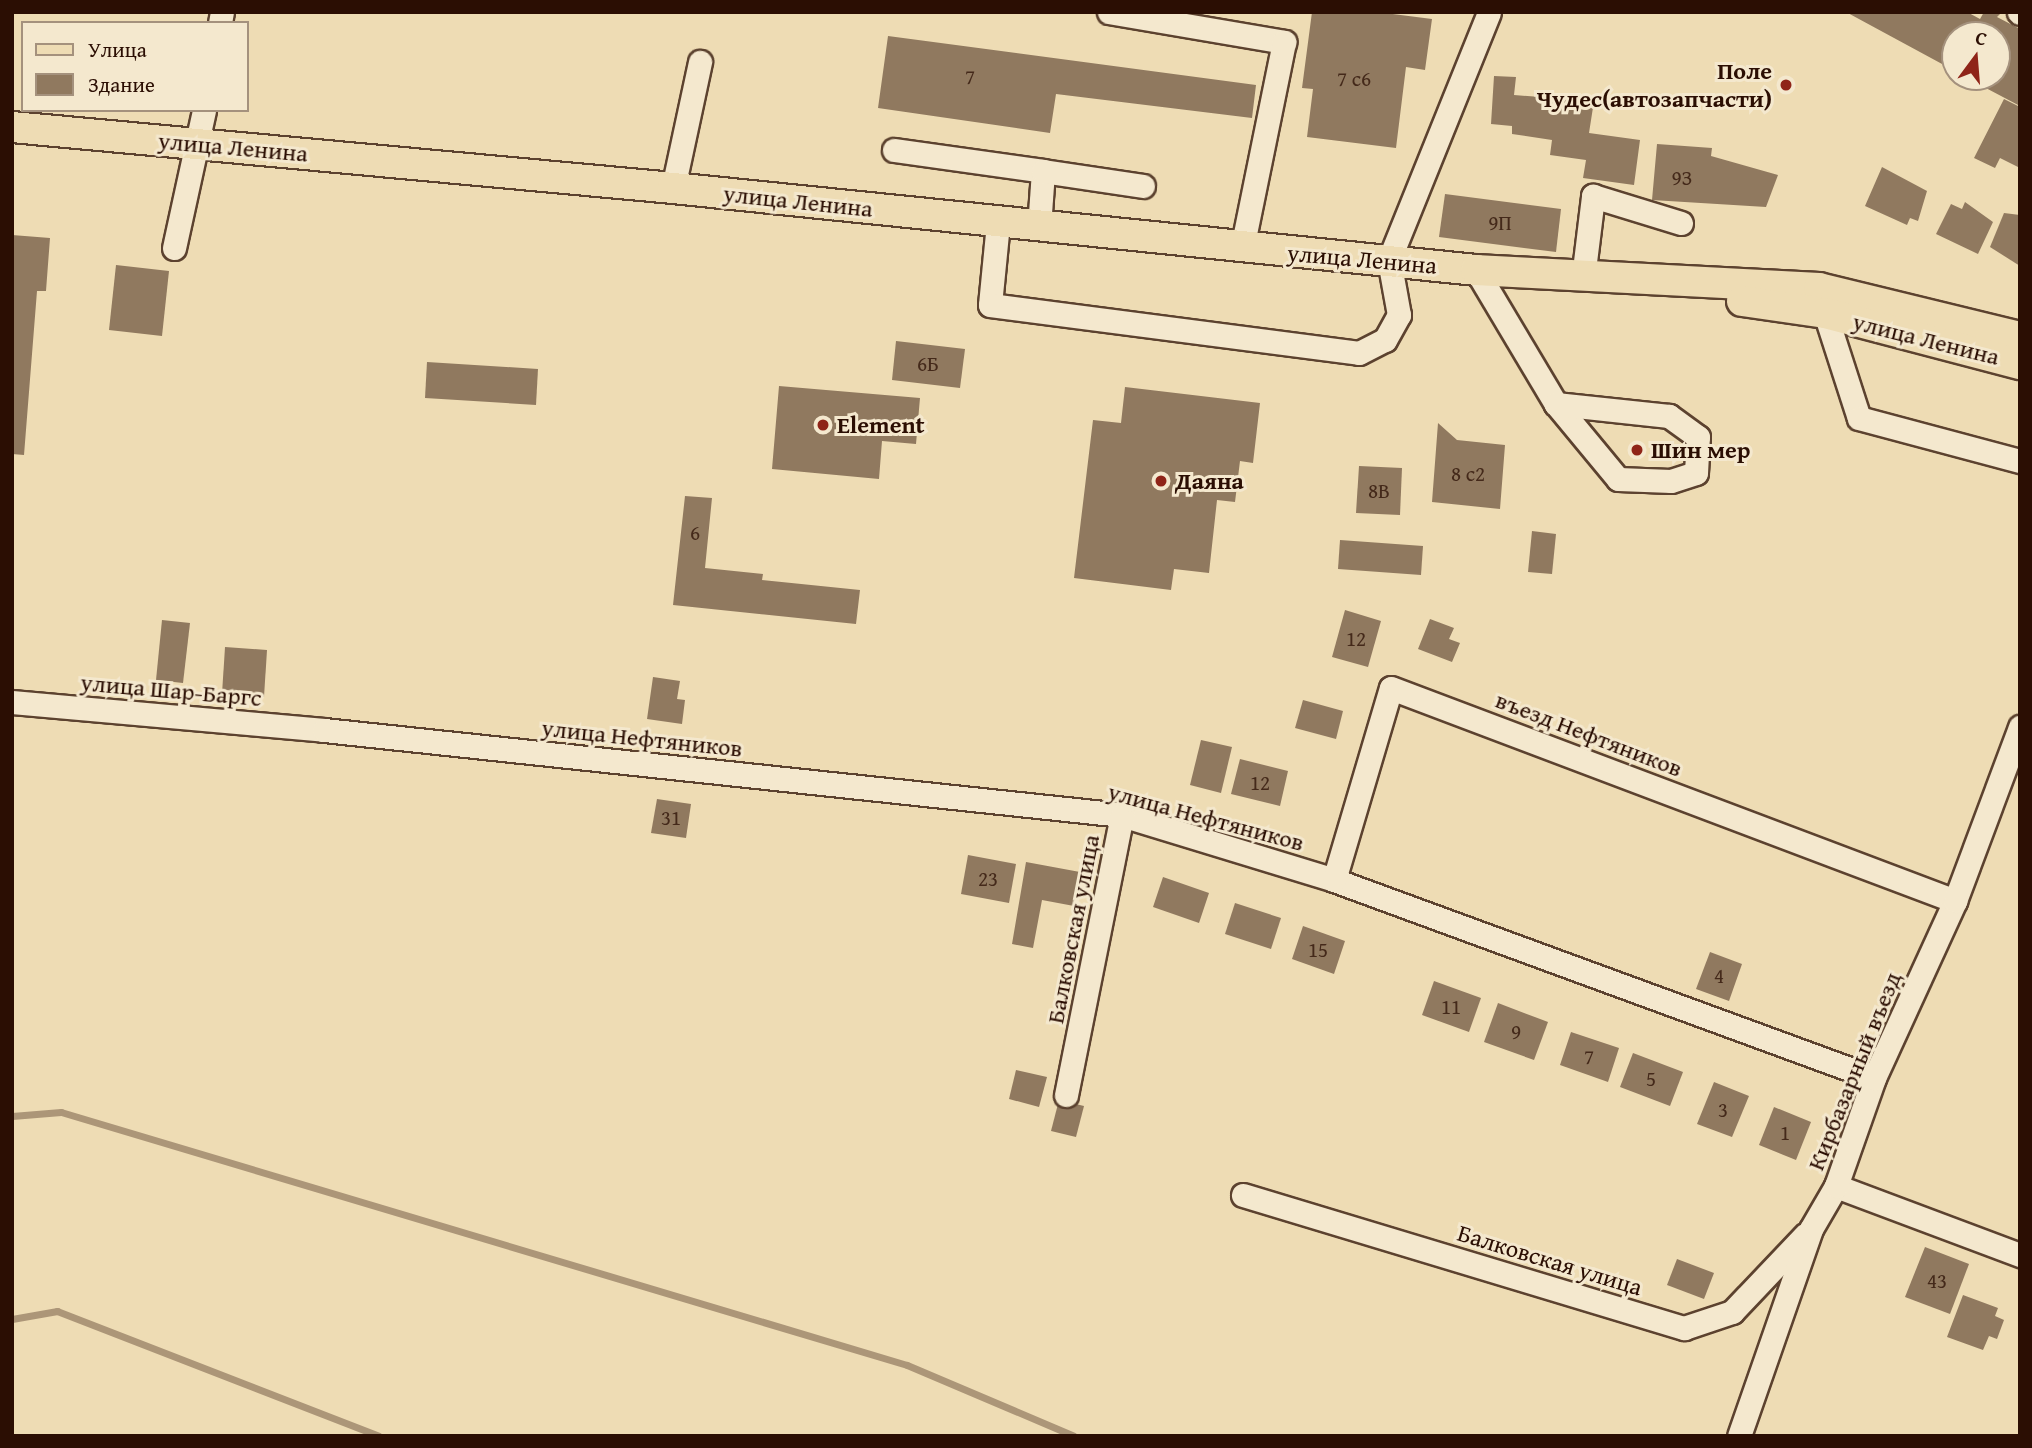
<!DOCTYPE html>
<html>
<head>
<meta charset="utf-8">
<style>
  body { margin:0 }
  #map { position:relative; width:2032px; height:1448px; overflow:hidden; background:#eedcb4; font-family:"Gentium Book Plus",serif }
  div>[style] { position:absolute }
  .stream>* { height:7px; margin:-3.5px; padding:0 3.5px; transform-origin:3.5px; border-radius:3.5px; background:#ac9678 }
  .building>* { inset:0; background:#90795f }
  .roads { filter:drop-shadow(2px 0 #5c422f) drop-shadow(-2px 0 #5c422f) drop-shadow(0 2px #5c422f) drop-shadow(0 -2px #5c422f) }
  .minor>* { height:23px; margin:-11.5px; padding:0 11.5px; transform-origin:11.5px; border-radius:11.5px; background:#f4e8ce }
  .major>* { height:30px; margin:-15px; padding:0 15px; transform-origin:15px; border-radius:15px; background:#eedcb4 }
  .dots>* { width:19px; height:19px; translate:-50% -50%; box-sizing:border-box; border:4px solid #f4e8ce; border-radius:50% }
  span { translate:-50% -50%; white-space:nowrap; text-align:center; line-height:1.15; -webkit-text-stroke:6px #f4e8ce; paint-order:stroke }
  .number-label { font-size:21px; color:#44291a }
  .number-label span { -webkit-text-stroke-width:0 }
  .poi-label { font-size:24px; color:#2b0e03; font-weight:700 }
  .right { translate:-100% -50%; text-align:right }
  .left { translate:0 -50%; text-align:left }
  .street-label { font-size:24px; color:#2b0e03 }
  .frame { position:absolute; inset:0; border:14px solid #2b0e03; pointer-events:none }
  .legend { position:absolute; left:21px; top:21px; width:228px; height:91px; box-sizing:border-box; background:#f4e8ce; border:2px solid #a4917d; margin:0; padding:9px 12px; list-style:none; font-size:21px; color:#2b0e03 }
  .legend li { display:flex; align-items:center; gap:14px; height:35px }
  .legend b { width:35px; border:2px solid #a4917d }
  .north { position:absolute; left:1941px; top:21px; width:70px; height:70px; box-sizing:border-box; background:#f4e8ce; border:2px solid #a4917d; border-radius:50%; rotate:16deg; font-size:19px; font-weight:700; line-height:28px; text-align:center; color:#2b0e03 }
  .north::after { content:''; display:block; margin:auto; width:24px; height:32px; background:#8f2418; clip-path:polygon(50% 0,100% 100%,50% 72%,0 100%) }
</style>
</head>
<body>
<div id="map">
  <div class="stream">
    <i style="left:12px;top:1116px;width:49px;rotate:-4.7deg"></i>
    <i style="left:61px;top:1112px;width:883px;rotate:16.65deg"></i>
    <i style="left:907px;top:1365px;width:181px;rotate:23deg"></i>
    <i style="left:12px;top:1319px;width:46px;rotate:-10.1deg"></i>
    <i style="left:57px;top:1311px;width:345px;rotate:21.2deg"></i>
  </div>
  <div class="building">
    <i style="clip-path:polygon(1312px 12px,1377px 12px,1432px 19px,1425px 70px,1406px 67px,1396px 148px,1307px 137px,1313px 89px,1302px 88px)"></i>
    <i style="clip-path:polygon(1846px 12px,1967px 12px,1980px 19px,1984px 12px,2001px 13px,1997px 17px,2020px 29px,2020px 106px,1965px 77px,1997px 77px,1997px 35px,1955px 35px,1955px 71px)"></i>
    <i style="clip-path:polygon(888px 36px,1256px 85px,1252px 118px,1056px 94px,1050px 133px,878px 108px)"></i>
    <i style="clip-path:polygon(1494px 76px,1516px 77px,1514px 95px,1594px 101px,1589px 133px,1640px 140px,1634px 185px,1583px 178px,1586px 160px,1550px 155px,1552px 140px,1512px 134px,1512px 126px,1491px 124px)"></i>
    <i style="clip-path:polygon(2004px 99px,2020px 107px,2020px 168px,2000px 158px,1995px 168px,1974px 158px)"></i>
    <i style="clip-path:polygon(1657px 144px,1712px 148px,1711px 156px,1778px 175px,1766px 207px,1652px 200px)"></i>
    <i style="clip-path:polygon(1882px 167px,1927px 191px,1918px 221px,1910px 218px,1907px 225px,1865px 206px)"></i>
    <i style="clip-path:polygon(1445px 194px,1561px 209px,1556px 252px,1439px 237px)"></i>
    <i style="clip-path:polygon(1965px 202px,1993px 222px,1978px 254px,1936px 234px,1951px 204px,1962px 209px)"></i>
    <i style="clip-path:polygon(2004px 213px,2020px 215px,2020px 266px,1990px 247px)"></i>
    <i style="clip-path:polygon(12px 235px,50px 238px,46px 291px,37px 291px,24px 455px,12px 454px)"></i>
    <i style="clip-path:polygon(116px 265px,169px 271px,162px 336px,109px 330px)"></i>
    <i style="clip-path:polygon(896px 341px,965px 349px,960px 388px,892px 380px)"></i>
    <i style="clip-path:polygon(427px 362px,538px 369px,536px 405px,425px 398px)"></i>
    <i style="clip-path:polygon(779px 386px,920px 398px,916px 444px,882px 441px,879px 479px,772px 469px)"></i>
    <i style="clip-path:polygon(1125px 387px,1260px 403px,1253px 463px,1240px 461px,1235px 502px,1217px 500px,1209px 573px,1174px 569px,1171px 590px,1074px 578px,1093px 420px,1121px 423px)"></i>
    <i style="clip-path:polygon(1438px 423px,1457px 440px,1505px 445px,1500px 509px,1432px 502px)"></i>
    <i style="clip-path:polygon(1359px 466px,1402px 468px,1400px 515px,1356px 513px)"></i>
    <i style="clip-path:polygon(685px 496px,712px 498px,705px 568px,763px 574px,762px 580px,860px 590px,856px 624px,673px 605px)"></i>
    <i style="clip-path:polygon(1532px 531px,1556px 534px,1552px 574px,1528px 572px)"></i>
    <i style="clip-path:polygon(1340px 540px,1423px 546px,1421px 575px,1338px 569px)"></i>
    <i style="clip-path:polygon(1345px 610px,1381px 621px,1368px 667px,1332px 657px)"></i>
    <i style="clip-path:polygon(1430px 619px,1454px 628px,1449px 639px,1460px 643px,1452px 662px,1418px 649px)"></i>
    <i style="clip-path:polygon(162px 620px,190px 623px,183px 683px,156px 680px)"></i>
    <i style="clip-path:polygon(225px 647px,267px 650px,264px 697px,222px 694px)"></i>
    <i style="clip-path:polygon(653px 677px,680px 681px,677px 699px,685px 700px,682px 724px,647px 719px)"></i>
    <i style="clip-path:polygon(1303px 700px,1343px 711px,1336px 739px,1295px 728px)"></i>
    <i style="clip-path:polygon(1201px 740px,1232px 747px,1221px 793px,1190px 785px)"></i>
    <i style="clip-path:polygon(1240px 759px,1288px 771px,1280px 806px,1231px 794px)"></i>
    <i style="clip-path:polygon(657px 799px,691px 804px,686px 838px,651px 833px)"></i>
    <i style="clip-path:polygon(968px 855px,1016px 864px,1009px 903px,961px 894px)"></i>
    <i style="clip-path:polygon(1026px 862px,1080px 872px,1074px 906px,1042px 900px,1033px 948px,1012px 944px)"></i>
    <i style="clip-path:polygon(1163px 877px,1209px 893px,1199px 923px,1153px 907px)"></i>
    <i style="clip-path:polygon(1235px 903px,1281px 918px,1271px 949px,1225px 934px)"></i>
    <i style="clip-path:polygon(1303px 926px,1345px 941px,1334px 974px,1292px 959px)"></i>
    <i style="clip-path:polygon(1710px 952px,1742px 964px,1729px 1001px,1696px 989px)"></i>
    <i style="clip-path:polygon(1434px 981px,1481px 998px,1469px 1032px,1422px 1015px)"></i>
    <i style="clip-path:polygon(1498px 1003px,1548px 1022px,1534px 1060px,1484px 1042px)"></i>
    <i style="clip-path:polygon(1571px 1032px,1619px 1048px,1608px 1082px,1560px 1065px)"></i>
    <i style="clip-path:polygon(1633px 1053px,1683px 1072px,1670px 1106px,1620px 1087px)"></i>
    <i style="clip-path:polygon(1016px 1070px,1047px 1077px,1039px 1107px,1009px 1099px)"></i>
    <i style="clip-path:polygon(1714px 1082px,1749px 1096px,1732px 1137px,1697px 1124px)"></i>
    <i style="clip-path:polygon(1059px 1100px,1084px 1106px,1076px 1137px,1051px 1131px)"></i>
    <i style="clip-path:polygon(1774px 1107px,1811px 1122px,1796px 1160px,1759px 1145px)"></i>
    <i style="clip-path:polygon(1925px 1247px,1969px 1264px,1950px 1314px,1905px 1297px)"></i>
    <i style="clip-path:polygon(1677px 1259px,1714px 1273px,1704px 1299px,1667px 1285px)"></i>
    <i style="clip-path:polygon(1963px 1295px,1998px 1308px,1995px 1316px,2004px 1320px,1997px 1339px,1989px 1336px,1983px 1350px,1947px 1337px)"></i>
  </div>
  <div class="roads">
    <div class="minor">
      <i style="left:1109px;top:12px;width:178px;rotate:9.7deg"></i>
      <i style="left:1284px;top:42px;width:210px;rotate:101.5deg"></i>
      <i style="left:2019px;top:12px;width:1px;rotate:45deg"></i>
      <i style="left:220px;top:23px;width:11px;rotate:-80deg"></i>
      <i style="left:894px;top:150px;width:150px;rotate:8deg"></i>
      <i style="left:673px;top:188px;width:129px;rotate:-77.9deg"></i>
      <i style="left:998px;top:223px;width:82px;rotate:95.6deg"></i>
      <i style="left:990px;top:305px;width:372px;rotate:7.4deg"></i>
      <i style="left:1359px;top:353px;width:29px;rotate:-27deg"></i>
      <i style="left:1385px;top:340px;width:29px;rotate:-61deg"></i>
      <i style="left:1399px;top:315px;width:56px;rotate:-100.3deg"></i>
      <i style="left:1389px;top:260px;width:267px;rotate:-68deg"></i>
      <i style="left:1039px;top:227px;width:56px;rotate:-85.9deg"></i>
      <i style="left:1043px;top:171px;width:101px;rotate:8.5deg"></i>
      <i style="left:174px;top:248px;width:141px;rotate:-77.7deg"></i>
      <i style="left:1476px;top:270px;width:156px;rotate:59.2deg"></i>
      <i style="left:1556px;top:404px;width:97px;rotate:50.4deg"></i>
      <i style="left:1618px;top:479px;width:53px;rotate:2.2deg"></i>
      <i style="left:1671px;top:481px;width:26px;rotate:-18deg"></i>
      <i style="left:1696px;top:473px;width:36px;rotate:-87deg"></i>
      <i style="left:1698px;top:437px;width:36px;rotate:-144deg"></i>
      <i style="left:1669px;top:416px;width:114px;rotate:-173.9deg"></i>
      <i style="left:1583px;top:278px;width:83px;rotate:-83deg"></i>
      <i style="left:1593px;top:196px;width:92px;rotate:17.1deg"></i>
      <i style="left:1825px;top:313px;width:110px;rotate:72.1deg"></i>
      <i style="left:1859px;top:418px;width:167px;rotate:15deg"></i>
      <i style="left:12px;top:702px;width:313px;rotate:5.1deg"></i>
      <i style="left:324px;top:730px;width:803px;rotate:6.08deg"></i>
      <i style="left:1122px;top:815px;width:222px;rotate:17deg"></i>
      <i style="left:1334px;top:880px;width:575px;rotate:20.14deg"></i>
      <i style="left:1334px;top:880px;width:200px;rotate:-73.5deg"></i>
      <i style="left:1391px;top:688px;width:603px;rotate:20.69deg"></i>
      <i style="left:1066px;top:1095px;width:286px;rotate:-78.7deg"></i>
      <i style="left:1836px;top:1186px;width:197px;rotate:20.6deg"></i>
      <i style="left:1243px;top:1195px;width:461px;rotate:16.8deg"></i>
      <i style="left:1684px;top:1328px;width:51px;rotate:-18.4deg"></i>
      <i style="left:1732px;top:1312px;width:106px;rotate:-46.5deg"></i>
      <i style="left:1739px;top:1436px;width:219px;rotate:-70.8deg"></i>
      <i style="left:1811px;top:1229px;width:50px;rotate:-59.8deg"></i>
      <i style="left:1836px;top:1186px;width:114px;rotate:-70.6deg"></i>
      <i style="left:1874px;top:1078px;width:195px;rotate:-65.4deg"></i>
      <i style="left:1955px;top:901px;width:186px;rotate:-69.5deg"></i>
    </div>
    <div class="major">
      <i style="left:12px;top:127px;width:664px;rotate:5.27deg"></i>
      <i style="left:673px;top:188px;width:807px;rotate:5.83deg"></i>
      <i style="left:1476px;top:270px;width:343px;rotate:3deg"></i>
      <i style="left:1819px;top:288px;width:207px;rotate:13.7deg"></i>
      <i style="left:1742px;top:301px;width:84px;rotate:8.2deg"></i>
      <i style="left:1825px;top:313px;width:202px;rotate:14.7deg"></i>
    </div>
  </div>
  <div class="dots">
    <i style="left:1786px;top:85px;background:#8f2418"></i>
    <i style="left:823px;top:425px;background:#8f2418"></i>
    <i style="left:1637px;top:450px;background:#8f2418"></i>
    <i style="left:1161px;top:481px;background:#8f2418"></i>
  </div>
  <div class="number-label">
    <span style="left:970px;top:77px">7</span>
    <span style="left:1354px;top:79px">7 с6</span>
    <span style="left:1682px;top:178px">9З</span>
    <span style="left:1500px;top:223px">9П</span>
    <span style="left:928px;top:364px">6Б</span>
    <span style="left:1468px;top:474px">8 с2</span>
    <span style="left:1379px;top:491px">8В</span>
    <span style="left:695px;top:533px">6</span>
    <span style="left:1356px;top:639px">12</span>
    <span style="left:1260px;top:783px">12</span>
    <span style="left:671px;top:818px">31</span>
    <span style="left:988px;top:879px">23</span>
    <span style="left:1318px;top:950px">15</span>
    <span style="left:1719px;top:976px">4</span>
    <span style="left:1451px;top:1007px">11</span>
    <span style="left:1516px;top:1032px">9</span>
    <span style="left:1589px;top:1057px">7</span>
    <span style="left:1651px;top:1079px">5</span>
    <span style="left:1723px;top:1110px">3</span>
    <span style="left:1785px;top:1133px">1</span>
    <span style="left:1937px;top:1281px">43</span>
  </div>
  <div class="poi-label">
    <span class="right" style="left:1772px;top:85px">Поле<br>Чудес(автозапчасти)</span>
    <span class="left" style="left:837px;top:425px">Element</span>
    <span class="left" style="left:1651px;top:450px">Шин мер</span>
    <span class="left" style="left:1175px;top:481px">Даяна</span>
  </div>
  <div class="street-label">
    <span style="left:233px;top:147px;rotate:5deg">улица Ленина</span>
    <span style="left:798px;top:201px;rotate:6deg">улица Ленина</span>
    <span style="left:1362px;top:259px;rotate:5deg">улица Ленина</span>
    <span style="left:1926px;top:339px;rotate:14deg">улица Ленина</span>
    <span style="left:171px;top:690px;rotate:5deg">улица Шар-Баргс</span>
    <span style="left:1589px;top:734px;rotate:21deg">въезд Нефтяников</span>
    <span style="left:642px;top:738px;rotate:6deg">улица Нефтяников</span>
    <span style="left:1206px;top:817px;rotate:15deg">улица Нефтяников</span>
    <span style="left:1073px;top:929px;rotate:-79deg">Балковская улица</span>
    <span style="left:1854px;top:1071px;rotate:-68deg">Кирбазарный въезд</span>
    <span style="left:1550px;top:1260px;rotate:17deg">Балковская улица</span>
  </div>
  <div class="frame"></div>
  <ul class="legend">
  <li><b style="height:9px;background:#eedcb4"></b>Улица</li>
  <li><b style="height:19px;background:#90795f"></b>Здание</li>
  </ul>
  <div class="north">С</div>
</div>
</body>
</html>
